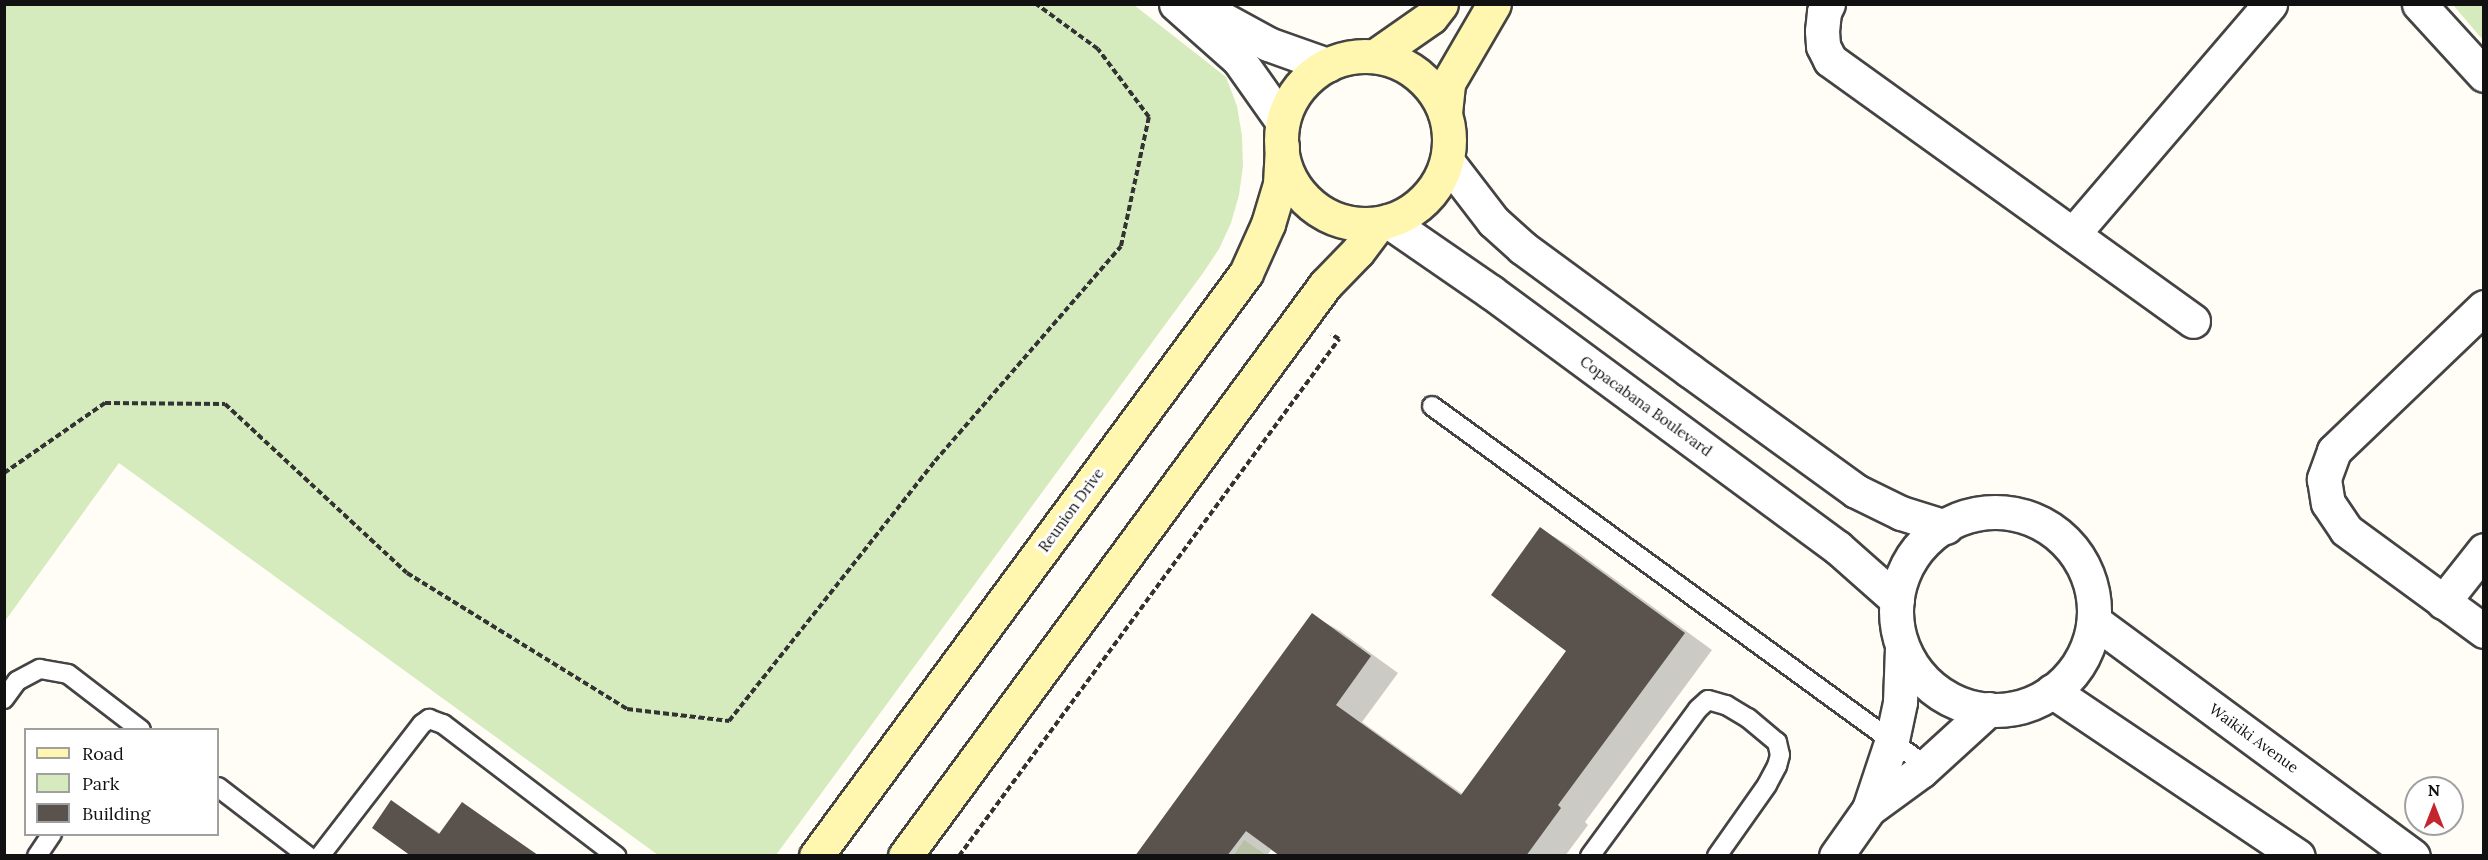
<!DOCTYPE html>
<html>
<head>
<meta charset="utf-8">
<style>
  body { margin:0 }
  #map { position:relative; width:2488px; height:860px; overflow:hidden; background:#fffdf5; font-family:Lora,serif }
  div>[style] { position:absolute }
  .green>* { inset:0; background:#d5ebbd }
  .pitch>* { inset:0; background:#e6f2cf }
  .shadow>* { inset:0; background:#0003 }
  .building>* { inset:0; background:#5a524d }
  .path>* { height:4px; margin-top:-2px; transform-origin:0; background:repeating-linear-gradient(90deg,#333 0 6px,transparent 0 9px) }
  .roads { filter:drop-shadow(2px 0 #444) drop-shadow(-2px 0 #444) drop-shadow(0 2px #444) drop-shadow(0 -2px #444) }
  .lane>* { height:18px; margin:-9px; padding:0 9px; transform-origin:9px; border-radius:9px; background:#fff }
  .street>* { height:33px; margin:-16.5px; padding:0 16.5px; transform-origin:16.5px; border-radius:16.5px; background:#fff }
  .street>.ring { margin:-16.5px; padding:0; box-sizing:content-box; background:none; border:33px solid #fff; border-radius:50% }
  .secondary>* { height:33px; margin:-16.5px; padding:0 16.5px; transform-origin:16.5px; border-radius:16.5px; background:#fff6b0 }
  .secondary>.ring { margin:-16.5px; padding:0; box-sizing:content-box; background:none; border:33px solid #fff6b0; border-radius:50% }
  span { translate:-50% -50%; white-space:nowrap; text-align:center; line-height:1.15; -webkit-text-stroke:6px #fff; paint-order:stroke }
  .street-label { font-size:15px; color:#111 }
  .frame { position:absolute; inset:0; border:6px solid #111; pointer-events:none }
  .legend { position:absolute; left:24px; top:728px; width:195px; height:108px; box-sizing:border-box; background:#fff; border:2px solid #a0a0a0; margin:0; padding:8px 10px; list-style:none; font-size:18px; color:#111 }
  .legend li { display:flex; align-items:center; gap:12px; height:30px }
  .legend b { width:30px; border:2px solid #a0a0a0 }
  .north { position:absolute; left:2404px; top:776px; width:60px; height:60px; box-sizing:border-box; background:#fff; border:2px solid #a0a0a0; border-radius:50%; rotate:0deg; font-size:16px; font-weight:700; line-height:24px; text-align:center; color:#111 }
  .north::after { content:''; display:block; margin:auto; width:21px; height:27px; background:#c4262e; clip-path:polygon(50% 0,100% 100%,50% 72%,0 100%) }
</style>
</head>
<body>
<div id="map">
  <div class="green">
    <i style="clip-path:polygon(5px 4px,1134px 5px,1226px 77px,1237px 106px,1242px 136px,1243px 166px,1239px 195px,1231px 223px,1219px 249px,1203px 273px,776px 855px,658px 855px,119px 463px,5px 621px)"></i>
    <i style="clip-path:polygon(2453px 5px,2483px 5px,2483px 40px)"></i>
  </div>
  <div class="pitch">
    <i style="clip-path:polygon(1244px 840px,1266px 855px,1234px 855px)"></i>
  </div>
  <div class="shadow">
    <i style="clip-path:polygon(1541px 529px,1568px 545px,1712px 650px,1585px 822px,1588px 825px,1565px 856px,1282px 856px,1272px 848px,1267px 856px,1137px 856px,1312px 615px,1340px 631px,1398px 673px,1362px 722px,1464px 795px,1568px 650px)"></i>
    <i style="clip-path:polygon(392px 802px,441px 834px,463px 804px,540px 856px,414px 856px)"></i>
  </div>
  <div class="building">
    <i style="clip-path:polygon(1540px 527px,1685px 633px,1558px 805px,1561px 808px,1526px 856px,1280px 856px,1246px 831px,1227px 856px,1135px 856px,1312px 613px,1371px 656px,1336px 705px,1461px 795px,1566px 651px,1491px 595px)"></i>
    <i style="clip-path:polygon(391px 800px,439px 834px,462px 802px,539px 856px,411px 856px,372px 828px)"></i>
  </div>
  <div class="path">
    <i style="left:4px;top:473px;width:123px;rotate:-34.7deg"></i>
    <i style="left:105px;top:403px;width:120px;rotate:0.5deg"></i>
    <i style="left:225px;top:404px;width:248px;rotate:42.9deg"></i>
    <i style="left:407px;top:573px;width:259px;rotate:31.7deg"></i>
    <i style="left:627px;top:709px;width:103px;rotate:6.7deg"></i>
    <i style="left:729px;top:721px;width:332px;rotate:-51.6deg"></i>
    <i style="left:935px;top:461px;width:284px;rotate:-49.1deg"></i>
    <i style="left:1121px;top:246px;width:132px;rotate:-77.8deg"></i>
    <i style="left:1149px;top:117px;width:85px;rotate:-126.9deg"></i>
    <i style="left:1098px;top:49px;width:77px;rotate:-144deg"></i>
    <i style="left:959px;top:856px;width:642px;rotate:-53.68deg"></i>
    <i style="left:1339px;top:339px;width:9px;rotate:-148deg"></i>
  </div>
  <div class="roads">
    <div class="lane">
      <i style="left:1432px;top:406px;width:611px;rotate:36.08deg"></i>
      <i style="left:4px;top:699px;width:22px;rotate:-54deg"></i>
      <i style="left:17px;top:681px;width:26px;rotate:-28deg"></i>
      <i style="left:40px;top:669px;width:28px;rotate:10deg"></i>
      <i style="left:68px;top:674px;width:92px;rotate:37.5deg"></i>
      <i style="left:218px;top:787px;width:113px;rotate:37.5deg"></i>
      <i style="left:37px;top:856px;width:27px;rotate:-56deg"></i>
      <i style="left:320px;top:856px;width:167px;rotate:-52.3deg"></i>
      <i style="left:422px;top:724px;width:9px;rotate:-36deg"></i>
      <i style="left:429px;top:719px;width:15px;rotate:20deg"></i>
      <i style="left:443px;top:724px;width:218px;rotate:37.3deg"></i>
      <i style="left:1590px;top:856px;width:182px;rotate:-53.7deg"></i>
      <i style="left:1698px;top:709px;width:13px;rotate:-42deg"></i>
      <i style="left:1708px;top:700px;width:19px;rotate:16deg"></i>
      <i style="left:1726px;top:705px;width:26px;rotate:31deg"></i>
      <i style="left:1748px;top:718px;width:38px;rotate:40deg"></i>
      <i style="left:1777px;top:742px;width:13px;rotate:77deg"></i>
      <i style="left:1780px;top:755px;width:11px;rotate:105deg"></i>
      <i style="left:1777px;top:766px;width:21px;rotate:118deg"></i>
      <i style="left:1767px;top:785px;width:87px;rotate:125.2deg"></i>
    </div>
    <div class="street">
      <i style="left:1176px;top:4px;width:84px;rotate:41.6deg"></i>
      <i style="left:1239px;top:60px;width:75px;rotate:54.8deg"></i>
      <i style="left:1828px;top:4px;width:9px;rotate:117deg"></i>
      <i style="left:1824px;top:12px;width:19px;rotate:96deg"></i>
      <i style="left:1822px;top:31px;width:15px;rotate:86deg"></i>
      <i style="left:1823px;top:46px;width:16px;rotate:63deg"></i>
      <i style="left:1830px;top:60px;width:447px;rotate:35.7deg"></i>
      <i style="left:2419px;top:4px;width:96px;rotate:47.5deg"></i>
      <i style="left:1206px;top:10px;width:71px;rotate:28.7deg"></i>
      <i style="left:1268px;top:44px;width:63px;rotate:19.6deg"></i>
      <i style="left:1447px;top:161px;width:76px;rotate:52.5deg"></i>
      <i style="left:1493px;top:221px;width:40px;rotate:42deg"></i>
      <i style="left:1523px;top:248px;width:206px;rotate:36.3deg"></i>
      <i style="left:1689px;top:370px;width:206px;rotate:35.9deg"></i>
      <i style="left:1856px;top:491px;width:50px;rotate:26.1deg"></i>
      <i style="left:1901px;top:513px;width:47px;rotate:17.3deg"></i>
      <i style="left:1388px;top:221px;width:125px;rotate:34.6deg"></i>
      <i style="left:1491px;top:292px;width:430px;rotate:36.4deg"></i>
      <i style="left:1837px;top:547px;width:80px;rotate:41.5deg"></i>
      <i style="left:2073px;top:234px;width:303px;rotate:-49.4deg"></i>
      <i style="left:2484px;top:307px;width:208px;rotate:136.2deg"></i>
      <i style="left:2334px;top:451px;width:30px;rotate:110deg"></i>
      <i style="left:2324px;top:479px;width:24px;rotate:81deg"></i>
      <i style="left:2328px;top:503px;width:32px;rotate:56deg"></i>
      <i style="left:2346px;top:530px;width:171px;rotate:36.2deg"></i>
      <i class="ring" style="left:1896px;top:512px;width:165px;height:165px"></i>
      <i style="left:2443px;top:602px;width:66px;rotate:-51.7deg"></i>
      <i style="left:2094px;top:621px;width:396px;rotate:36.4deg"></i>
      <i style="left:2052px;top:691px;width:296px;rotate:33.9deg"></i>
      <i style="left:1869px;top:809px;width:64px;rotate:-36.2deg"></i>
      <i style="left:1921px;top:771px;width:92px;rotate:-42.4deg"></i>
      <i style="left:1836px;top:856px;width:57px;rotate:-54.9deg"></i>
      <i style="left:1869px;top:809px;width:73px;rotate:-71.6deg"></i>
      <i style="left:1892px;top:740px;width:39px;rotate:-78deg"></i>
      <i style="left:1900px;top:702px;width:54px;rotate:-87.9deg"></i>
    </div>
    <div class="secondary">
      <i class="ring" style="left:1281px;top:56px;width:135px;height:135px"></i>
      <i style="left:1375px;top:56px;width:68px;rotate:-34.9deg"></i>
      <i style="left:1431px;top:17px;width:16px;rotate:-52deg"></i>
      <i style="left:1445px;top:113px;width:30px;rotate:-84deg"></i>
      <i style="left:1448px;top:83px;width:91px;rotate:-59.8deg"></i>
      <i style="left:816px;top:856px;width:724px;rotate:-53.59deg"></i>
      <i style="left:1246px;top:273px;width:54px;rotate:-65.8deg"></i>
      <i style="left:1268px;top:224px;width:42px;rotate:-73.3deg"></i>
      <i style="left:1280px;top:184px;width:38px;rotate:-87deg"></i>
      <i style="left:905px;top:856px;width:709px;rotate:-53.66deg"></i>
      <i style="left:1325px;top:285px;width:47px;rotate:-45.9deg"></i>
      <i style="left:1358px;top:251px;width:34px;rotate:-53deg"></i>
    </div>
  </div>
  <div class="street-label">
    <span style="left:1646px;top:406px;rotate:36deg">Copacabana Boulevard</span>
    <span style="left:1071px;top:510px;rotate:-54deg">Reunion Drive</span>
    <span style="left:2254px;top:738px;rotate:36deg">Waikiki Avenue</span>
  </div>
  <div class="frame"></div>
  <ul class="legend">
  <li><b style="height:8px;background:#fff6b0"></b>Road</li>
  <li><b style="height:16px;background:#d5ebbd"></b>Park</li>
  <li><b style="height:16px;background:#5a524d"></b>Building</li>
  </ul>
  <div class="north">N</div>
</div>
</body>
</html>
